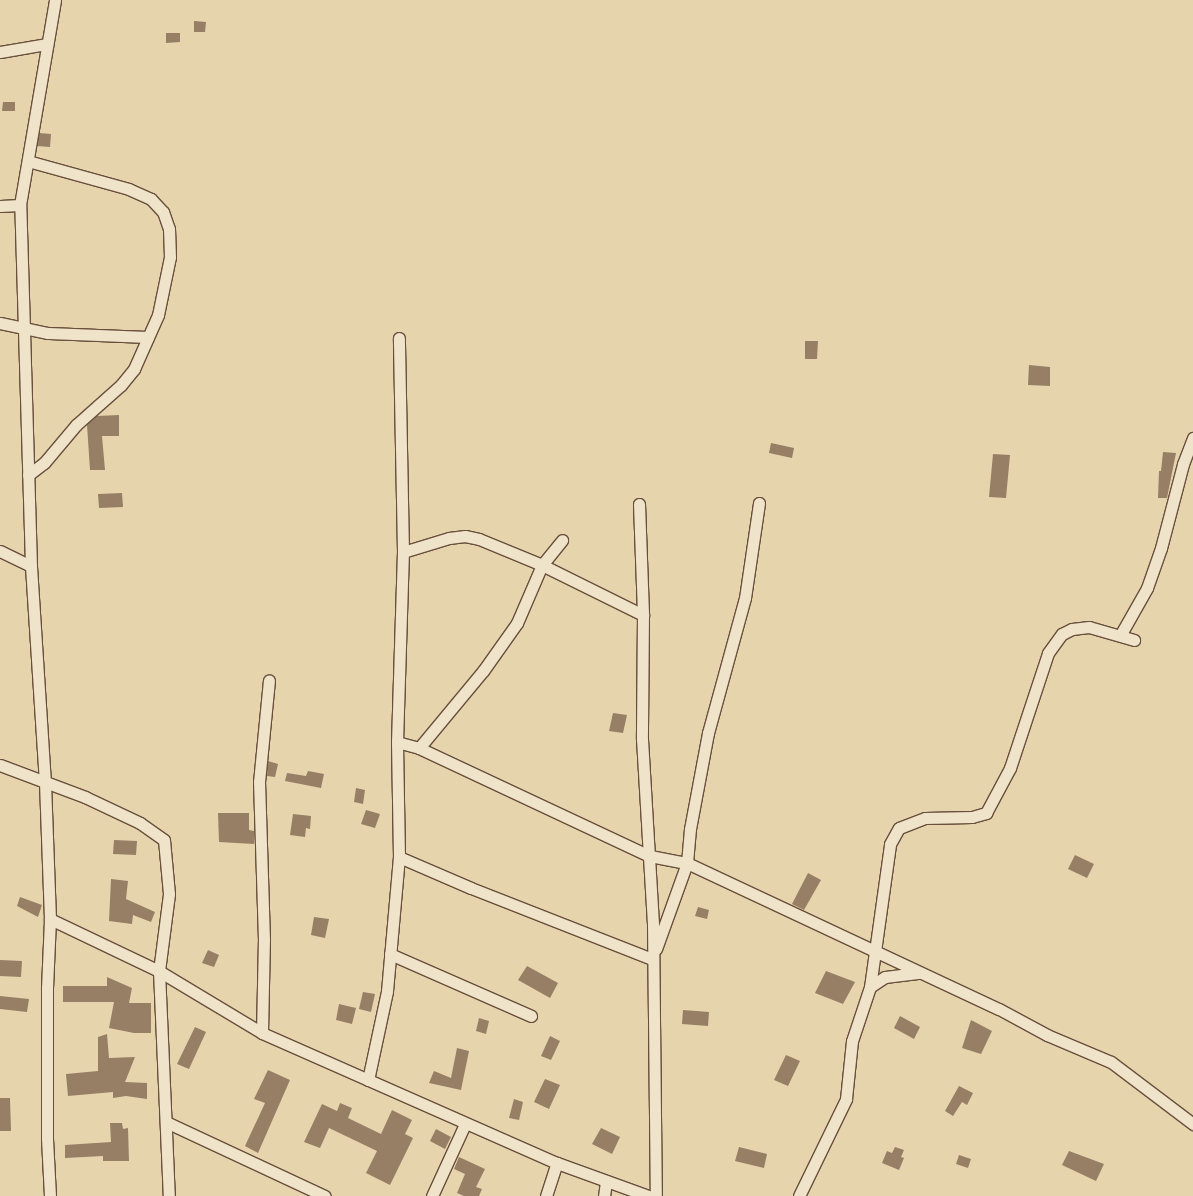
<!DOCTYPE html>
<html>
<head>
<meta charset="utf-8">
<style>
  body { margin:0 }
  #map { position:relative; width:1193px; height:1196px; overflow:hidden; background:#e6d4ad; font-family:"IM FELL DW Pica",serif }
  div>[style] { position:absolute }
  .building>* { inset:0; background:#967f65 }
  .roads { filter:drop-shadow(1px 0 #694f3c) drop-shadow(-1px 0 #694f3c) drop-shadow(0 1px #694f3c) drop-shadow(0 -1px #694f3c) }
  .minor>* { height:11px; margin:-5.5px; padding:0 5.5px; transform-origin:5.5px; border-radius:5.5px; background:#efe3ca }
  span { translate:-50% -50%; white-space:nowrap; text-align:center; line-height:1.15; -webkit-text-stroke:3px #efe3ca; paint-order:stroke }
</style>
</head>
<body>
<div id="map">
  <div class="building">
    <i style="clip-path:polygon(194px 21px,206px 22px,205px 32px,194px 32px)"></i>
    <i style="clip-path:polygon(166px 33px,180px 33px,180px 42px,166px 43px)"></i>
    <i style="clip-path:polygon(3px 102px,15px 102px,15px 111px,2px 111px)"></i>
    <i style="clip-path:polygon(39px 133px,51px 134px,50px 147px,37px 146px)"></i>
    <i style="clip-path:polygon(805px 341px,818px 341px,817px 359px,805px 359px)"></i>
    <i style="clip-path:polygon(1029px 365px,1050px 367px,1050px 386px,1028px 385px)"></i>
    <i style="clip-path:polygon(119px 415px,119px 436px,102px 436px,105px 470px,90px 470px,87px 425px,97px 416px)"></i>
    <i style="clip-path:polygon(771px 443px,794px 448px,792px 458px,769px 453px)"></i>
    <i style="clip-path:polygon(1163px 452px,1176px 453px,1167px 498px,1158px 498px,1159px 471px,1161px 471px)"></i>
    <i style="clip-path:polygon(993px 454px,1010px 455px,1006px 498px,989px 497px)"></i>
    <i style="clip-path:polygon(122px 493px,123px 507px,99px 508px,98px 494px)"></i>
    <i style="clip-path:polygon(613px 713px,627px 715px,623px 733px,609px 731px)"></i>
    <i style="clip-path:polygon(268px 761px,278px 764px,275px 777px,267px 776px)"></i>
    <i style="clip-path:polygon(308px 771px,324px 774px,321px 788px,285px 781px,287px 773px,306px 776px)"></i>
    <i style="clip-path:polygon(356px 788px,365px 790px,363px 804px,354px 802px)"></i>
    <i style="clip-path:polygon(366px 810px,380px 814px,375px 828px,361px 824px)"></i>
    <i style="clip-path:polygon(218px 813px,249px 813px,249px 830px,254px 831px,254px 844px,219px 842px)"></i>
    <i style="clip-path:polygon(293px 814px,311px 816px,310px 829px,306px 828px,305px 837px,290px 835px)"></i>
    <i style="clip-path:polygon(114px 840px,137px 841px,136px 855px,113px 854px)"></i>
    <i style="clip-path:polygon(1075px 855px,1094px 864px,1087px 878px,1068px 869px)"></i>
    <i style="clip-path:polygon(808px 873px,821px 880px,804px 910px,792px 904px)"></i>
    <i style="clip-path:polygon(111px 879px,128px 881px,126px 899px,155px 912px,151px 922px,133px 915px,132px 924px,109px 921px)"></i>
    <i style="clip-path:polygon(20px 897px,42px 905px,38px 917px,17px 906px)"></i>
    <i style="clip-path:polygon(698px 907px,709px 910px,707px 919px,695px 916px)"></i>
    <i style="clip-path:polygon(314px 917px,329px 919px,325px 938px,311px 935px)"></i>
    <i style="clip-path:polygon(208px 950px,219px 955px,214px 967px,202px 963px)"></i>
    <i style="clip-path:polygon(0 960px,22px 961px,21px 977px,0 976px)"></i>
    <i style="clip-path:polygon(527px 966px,558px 983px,550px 998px,518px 980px)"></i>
    <i style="clip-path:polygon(826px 971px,855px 982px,843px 1004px,815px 993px)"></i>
    <i style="clip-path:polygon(107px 977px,132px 988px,129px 1003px,151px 1003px,151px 1033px,134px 1033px,109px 1028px,114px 1002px,63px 1002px,63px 986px,107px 986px)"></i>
    <i style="clip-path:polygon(363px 992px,375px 994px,371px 1012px,359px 1009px)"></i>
    <i style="clip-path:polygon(0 996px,29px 999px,27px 1012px,0 1009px)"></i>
    <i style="clip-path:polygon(339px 1004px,356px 1008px,352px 1024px,336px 1020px)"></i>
    <i style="clip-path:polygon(683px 1010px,709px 1012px,708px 1026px,682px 1024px)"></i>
    <i style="clip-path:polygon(900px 1016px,920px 1027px,914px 1039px,894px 1028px)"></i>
    <i style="clip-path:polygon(479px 1018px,489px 1021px,486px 1034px,476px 1031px)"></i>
    <i style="clip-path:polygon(971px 1020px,992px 1031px,981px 1054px,962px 1048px)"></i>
    <i style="clip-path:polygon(195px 1027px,206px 1032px,189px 1069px,177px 1064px)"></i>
    <i style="clip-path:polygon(107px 1034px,109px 1058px,135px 1057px,125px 1082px,147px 1083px,147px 1099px,126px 1096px,113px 1098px,113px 1092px,68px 1096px,66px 1074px,98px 1071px,98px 1037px)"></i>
    <i style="clip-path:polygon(550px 1036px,560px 1041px,551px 1060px,541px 1056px)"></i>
    <i style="clip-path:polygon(457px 1048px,469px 1051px,461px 1090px,429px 1083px,434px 1071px,451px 1078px)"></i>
    <i style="clip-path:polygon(786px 1055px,800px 1061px,788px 1086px,774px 1080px)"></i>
    <i style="clip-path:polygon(268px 1070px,290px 1080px,258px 1153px,245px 1146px,265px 1103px,254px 1099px)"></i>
    <i style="clip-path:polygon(545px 1079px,560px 1085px,549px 1109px,534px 1102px)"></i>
    <i style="clip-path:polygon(959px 1086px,973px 1093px,967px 1105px,962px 1102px,953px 1116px,945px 1111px)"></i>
    <i style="clip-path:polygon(0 1098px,10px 1098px,11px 1131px,0 1131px)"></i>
    <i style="clip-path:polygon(514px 1099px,523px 1102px,519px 1120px,509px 1118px)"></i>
    <i style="clip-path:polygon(340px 1103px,352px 1108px,348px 1118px,381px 1134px,392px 1110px,412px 1120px,405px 1134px,413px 1138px,390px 1185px,366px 1173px,377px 1151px,329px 1128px,320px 1148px,304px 1142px,322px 1104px,337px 1111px)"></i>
    <i style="clip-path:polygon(110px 1123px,122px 1123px,123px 1129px,128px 1128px,129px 1161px,103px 1161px,103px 1156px,65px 1158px,65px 1145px,111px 1142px)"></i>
    <i style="clip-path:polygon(601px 1128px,620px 1137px,612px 1154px,592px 1144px)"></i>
    <i style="clip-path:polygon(436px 1129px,451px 1137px,445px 1149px,430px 1141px)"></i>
    <i style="clip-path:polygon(739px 1147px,767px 1154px,764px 1168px,735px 1161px)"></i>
    <i style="clip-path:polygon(895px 1147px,904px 1150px,901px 1157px,904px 1158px,899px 1170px,882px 1163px,887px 1151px,892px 1153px)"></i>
    <i style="clip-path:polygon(1069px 1151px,1104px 1164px,1096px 1181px,1062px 1165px)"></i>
    <i style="clip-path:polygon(959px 1155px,971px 1159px,968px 1168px,956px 1164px)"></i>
    <i style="clip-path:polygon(459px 1157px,485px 1169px,476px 1187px,482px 1189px,479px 1196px,464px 1196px,457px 1193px,465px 1174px,454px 1169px)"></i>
  </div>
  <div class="roads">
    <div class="minor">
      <i style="left:0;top:52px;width:48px;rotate:-9.7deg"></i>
      <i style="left:0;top:206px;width:20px;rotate:-3deg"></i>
      <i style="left:0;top:323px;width:49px;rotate:11.8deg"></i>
      <i style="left:48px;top:333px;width:100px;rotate:2.3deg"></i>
      <i style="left:28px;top:475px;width:20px;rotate:-37deg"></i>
      <i style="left:44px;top:463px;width:50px;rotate:-49.9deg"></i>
      <i style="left:76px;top:425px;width:60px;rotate:-41.6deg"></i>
      <i style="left:121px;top:385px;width:21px;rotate:-51deg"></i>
      <i style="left:134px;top:369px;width:59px;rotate:-66deg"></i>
      <i style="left:158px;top:315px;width:59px;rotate:-78.3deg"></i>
      <i style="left:170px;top:257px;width:28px;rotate:-92deg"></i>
      <i style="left:169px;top:229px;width:18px;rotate:-109deg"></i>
      <i style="left:163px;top:212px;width:18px;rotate:-133deg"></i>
      <i style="left:151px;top:199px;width:24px;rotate:-156deg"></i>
      <i style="left:129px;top:189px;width:105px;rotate:-164.5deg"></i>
      <i style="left:639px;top:504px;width:111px;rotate:87.9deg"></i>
      <i style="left:643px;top:615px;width:124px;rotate:90.5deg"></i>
      <i style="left:642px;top:739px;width:185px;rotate:86.6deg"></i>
      <i style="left:653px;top:924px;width:272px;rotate:89.4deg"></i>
      <i style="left:0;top:551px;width:34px;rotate:26deg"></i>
      <i style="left:403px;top:552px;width:48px;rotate:-16.9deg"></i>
      <i style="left:449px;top:538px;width:16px;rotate:-7deg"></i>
      <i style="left:465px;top:536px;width:14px;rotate:12deg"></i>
      <i style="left:479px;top:539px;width:68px;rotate:22.4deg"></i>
      <i style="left:542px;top:565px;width:113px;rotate:26.3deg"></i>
      <i style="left:1121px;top:634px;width:53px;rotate:-60.5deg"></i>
      <i style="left:1147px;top:588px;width:42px;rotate:-70.7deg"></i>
      <i style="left:1161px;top:548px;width:87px;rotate:-75.3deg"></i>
      <i style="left:1183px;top:464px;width:28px;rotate:-69deg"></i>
      <i style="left:397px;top:742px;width:23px;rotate:15deg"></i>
      <i style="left:419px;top:748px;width:255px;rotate:25.1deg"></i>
      <i style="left:650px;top:856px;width:38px;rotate:11deg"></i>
      <i style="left:687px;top:863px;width:344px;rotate:25.1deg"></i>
      <i style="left:999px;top:1009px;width:55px;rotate:28.4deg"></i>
      <i style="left:1047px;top:1035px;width:69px;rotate:22.9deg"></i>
      <i style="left:1111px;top:1062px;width:103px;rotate:37.1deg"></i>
      <i style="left:419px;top:748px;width:100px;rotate:-50.3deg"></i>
      <i style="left:483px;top:671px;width:59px;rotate:-54.7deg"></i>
      <i style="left:517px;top:623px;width:63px;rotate:-66.7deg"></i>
      <i style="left:542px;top:565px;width:32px;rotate:-51deg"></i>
      <i style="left:0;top:765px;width:91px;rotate:20.6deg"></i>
      <i style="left:85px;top:797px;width:61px;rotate:25.3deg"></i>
      <i style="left:140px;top:823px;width:29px;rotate:35deg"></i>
      <i style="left:164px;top:840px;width:54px;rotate:84.7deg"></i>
      <i style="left:169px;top:894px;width:78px;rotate:97.4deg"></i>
      <i style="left:159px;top:971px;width:225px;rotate:87.5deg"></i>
      <i style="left:399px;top:857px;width:78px;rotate:23.3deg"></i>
      <i style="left:471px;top:888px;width:194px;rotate:21.4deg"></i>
      <i style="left:50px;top:919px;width:136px;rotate:-92.1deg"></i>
      <i style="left:45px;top:783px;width:217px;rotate:-93.7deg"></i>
      <i style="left:31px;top:566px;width:361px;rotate:-91.7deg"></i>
      <i style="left:20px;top:205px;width:208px;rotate:-80.3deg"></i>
      <i style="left:656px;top:949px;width:91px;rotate:-70.2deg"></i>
      <i style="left:687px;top:863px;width:34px;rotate:-85deg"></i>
      <i style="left:690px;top:829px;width:98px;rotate:-79.4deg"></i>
      <i style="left:708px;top:733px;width:140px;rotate:-74.7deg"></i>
      <i style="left:745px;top:598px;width:96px;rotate:-81.6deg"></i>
      <i style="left:390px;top:954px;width:154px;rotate:23.7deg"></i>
      <i style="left:870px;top:987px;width:18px;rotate:-34deg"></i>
      <i style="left:885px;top:977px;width:35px;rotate:-7deg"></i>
      <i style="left:262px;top:1033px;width:93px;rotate:-88.8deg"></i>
      <i style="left:264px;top:940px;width:158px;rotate:-91.8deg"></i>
      <i style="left:259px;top:782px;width:102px;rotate:-84.4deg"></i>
      <i style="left:368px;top:1080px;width:91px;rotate:-77.9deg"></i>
      <i style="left:387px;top:991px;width:135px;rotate:-84.9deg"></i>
      <i style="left:399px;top:857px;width:115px;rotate:-91deg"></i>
      <i style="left:397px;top:742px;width:190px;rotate:-88.2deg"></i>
      <i style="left:403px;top:552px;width:214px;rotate:-91.1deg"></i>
      <i style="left:166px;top:1122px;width:175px;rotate:25deg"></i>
      <i style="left:50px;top:1196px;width:58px;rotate:-93deg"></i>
      <i style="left:47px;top:1138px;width:150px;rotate:-90deg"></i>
      <i style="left:47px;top:988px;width:69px;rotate:-87.5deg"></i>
      <i style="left:50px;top:919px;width:121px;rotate:25.5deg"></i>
      <i style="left:159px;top:971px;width:120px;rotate:31deg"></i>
      <i style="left:262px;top:1033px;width:322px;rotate:23.8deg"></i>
      <i style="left:557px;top:1163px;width:97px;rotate:19.9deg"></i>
      <i style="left:432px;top:1196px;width:79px;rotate:-65.4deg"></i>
      <i style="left:546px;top:1196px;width:35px;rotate:-72deg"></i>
      <i style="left:604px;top:1196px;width:15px;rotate:-82deg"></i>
      <i style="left:799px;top:1196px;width:108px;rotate:-64.1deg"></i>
      <i style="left:846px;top:1099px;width:58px;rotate:-84.1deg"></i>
      <i style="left:852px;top:1041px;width:57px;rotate:-71.6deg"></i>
      <i style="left:870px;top:987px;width:144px;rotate:-82deg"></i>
      <i style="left:890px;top:844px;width:18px;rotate:-61deg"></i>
      <i style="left:899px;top:828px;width:28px;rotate:-21deg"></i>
      <i style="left:925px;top:818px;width:47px;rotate:-1.2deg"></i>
      <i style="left:972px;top:817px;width:15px;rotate:-16deg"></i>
      <i style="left:986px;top:813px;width:51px;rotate:-61.9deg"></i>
      <i style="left:1010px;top:768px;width:121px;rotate:-71.7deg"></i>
      <i style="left:1048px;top:653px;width:24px;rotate:-54deg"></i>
      <i style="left:1062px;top:634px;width:11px;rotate:-27deg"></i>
      <i style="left:1072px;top:629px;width:17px;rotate:-7deg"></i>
      <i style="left:1089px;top:627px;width:47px;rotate:16.1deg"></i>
    </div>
  </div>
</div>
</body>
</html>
